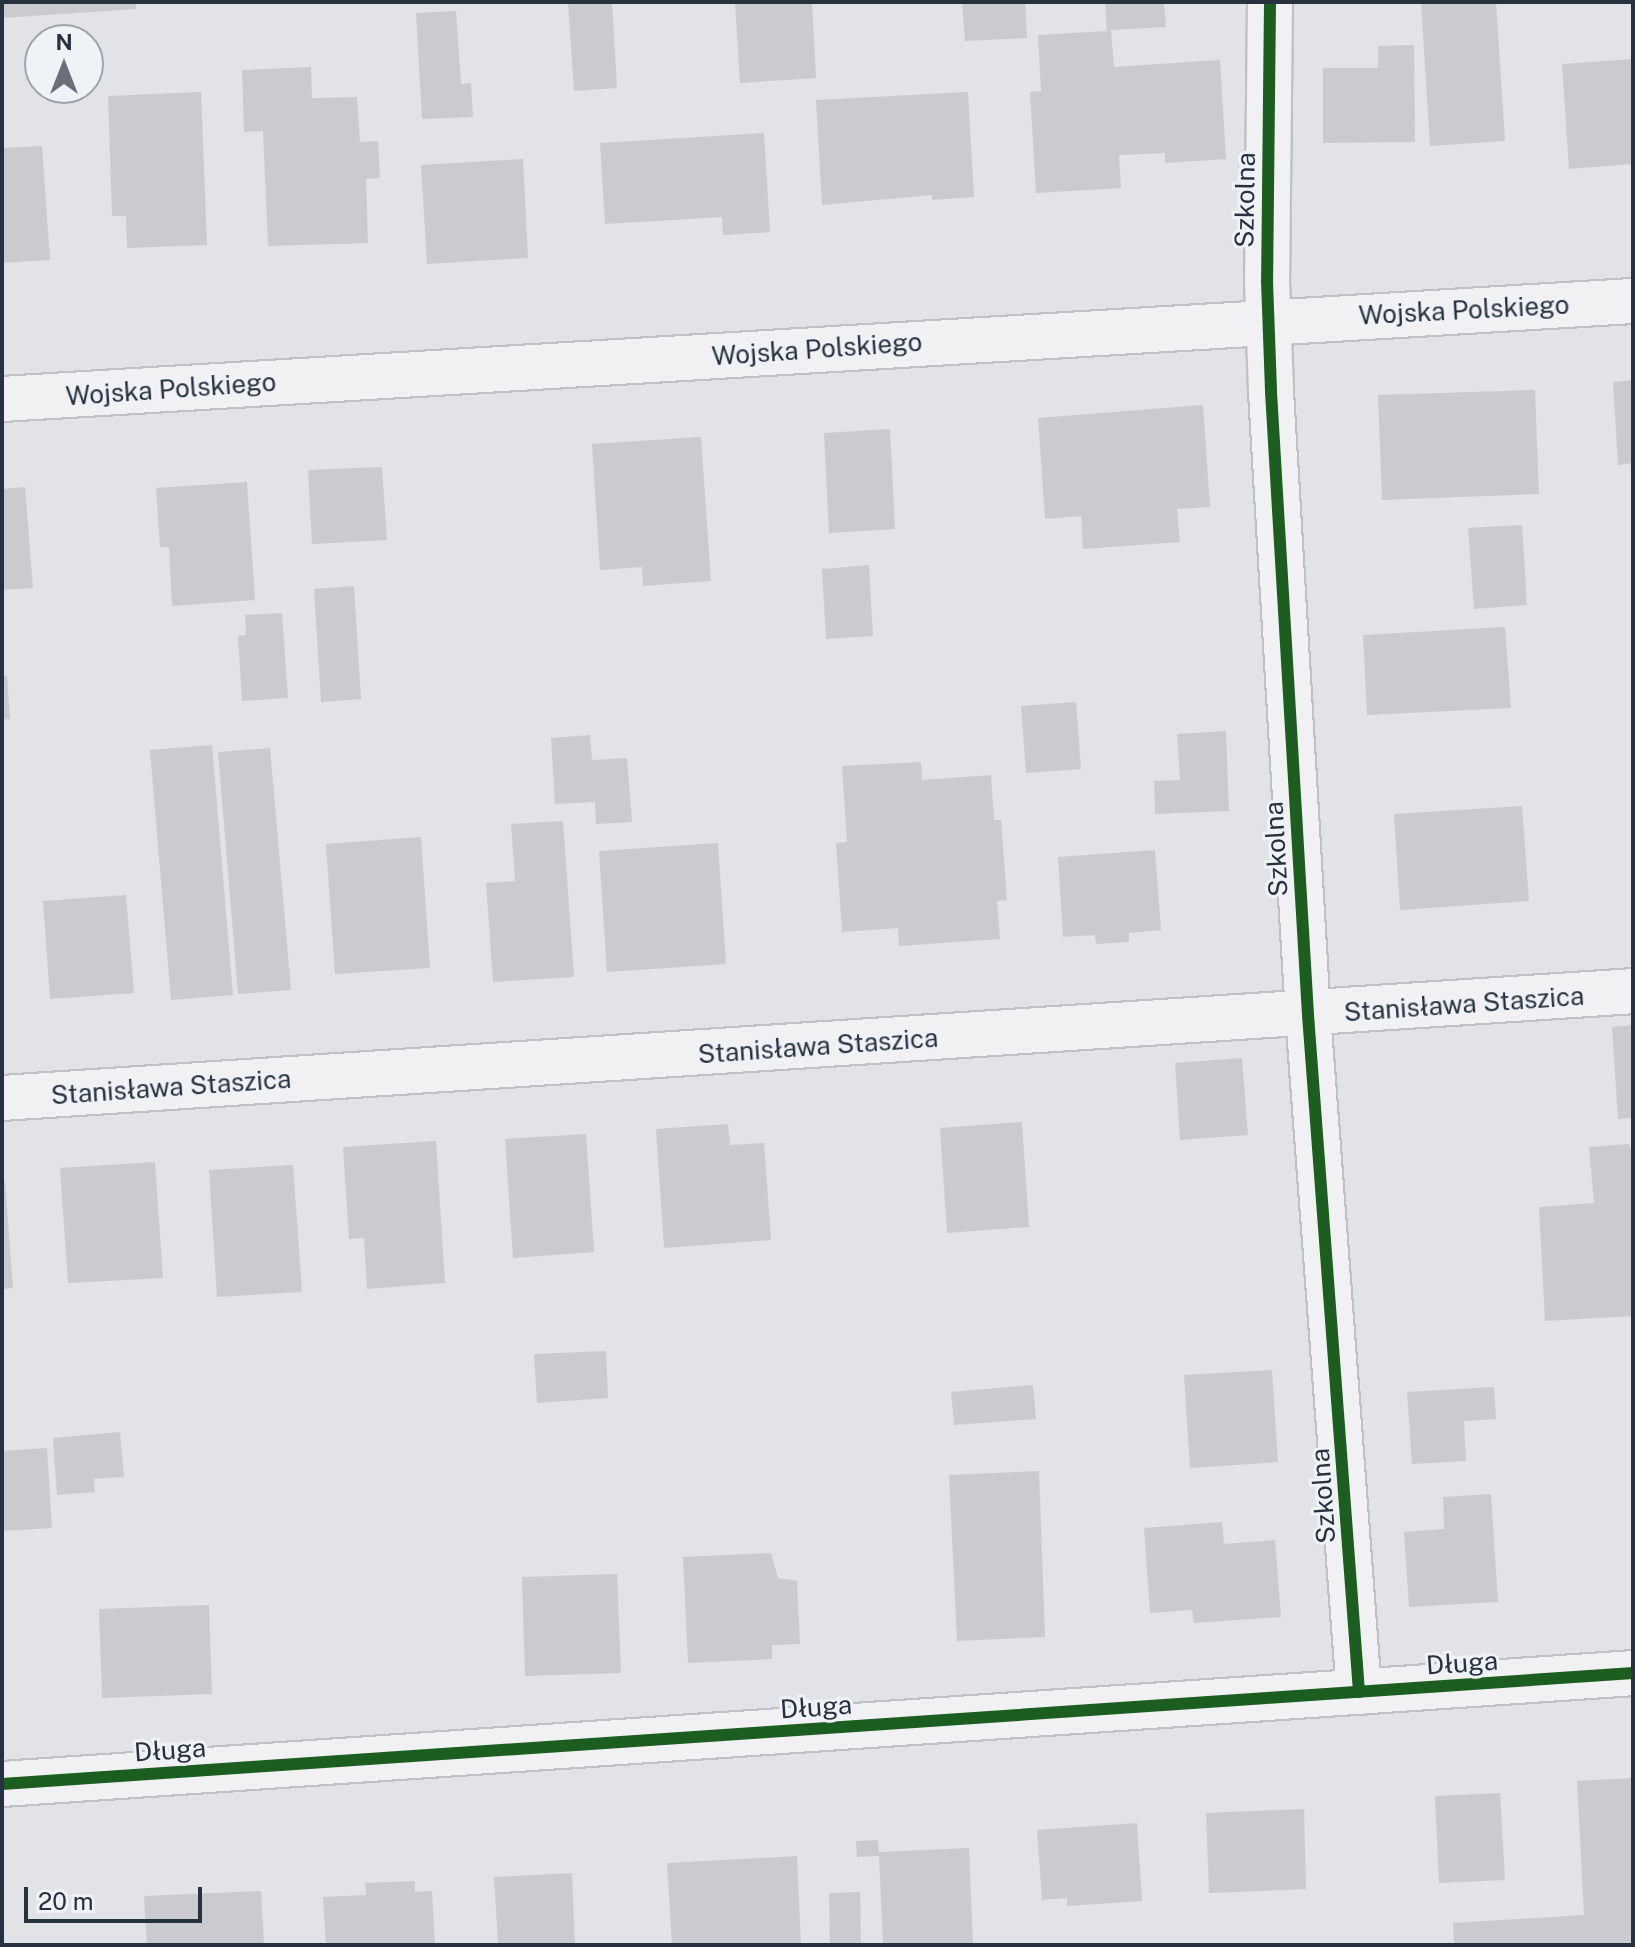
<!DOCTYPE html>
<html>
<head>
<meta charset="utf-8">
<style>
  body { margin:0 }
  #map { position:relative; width:1635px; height:1947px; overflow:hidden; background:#e1e3e6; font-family:"Public Sans",sans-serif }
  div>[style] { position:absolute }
  .building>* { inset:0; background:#c9cbce }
  .roads { filter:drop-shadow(2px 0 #bfc1c4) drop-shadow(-2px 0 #bfc1c4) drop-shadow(0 2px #bfc1c4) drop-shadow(0 -2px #bfc1c4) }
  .minor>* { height:44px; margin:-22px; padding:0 22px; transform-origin:22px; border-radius:22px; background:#f1f1f3 }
  .cycleway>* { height:12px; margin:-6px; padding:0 6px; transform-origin:6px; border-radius:6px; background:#1b5e20 }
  span { translate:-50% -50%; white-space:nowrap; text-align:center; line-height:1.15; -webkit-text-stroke:6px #eff2f6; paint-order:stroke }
  .street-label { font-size:26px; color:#283140 }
  .frame { position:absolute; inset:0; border:4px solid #283140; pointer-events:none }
  .north { position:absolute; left:24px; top:24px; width:80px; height:80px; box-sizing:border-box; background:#eff2f6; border:2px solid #9fa5ad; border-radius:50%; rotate:0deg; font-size:22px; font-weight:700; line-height:32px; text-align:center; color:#283140 }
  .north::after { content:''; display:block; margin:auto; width:28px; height:36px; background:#696f7a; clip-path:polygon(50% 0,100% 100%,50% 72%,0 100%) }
  .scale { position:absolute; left:24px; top:1887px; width:178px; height:36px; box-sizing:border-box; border:4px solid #283140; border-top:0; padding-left:10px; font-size:24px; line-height:28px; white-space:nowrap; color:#283140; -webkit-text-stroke:6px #eff2f6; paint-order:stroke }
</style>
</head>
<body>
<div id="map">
  <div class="building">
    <i style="clip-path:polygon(2px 2px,136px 2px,136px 9px,2px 18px)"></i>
    <i style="clip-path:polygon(568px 2px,612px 2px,617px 88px,574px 91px)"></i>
    <i style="clip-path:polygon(735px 2px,812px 2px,816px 78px,740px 83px)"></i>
    <i style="clip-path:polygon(962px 2px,1025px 2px,1027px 38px,965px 41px)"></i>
    <i style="clip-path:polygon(1105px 2px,1164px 2px,1166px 27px,1111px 30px,1114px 67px,1220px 60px,1226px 159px,1165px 163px,1165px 153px,1119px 155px,1121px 188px,1036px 193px,1030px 92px,1041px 91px,1038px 35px,1107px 31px)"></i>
    <i style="clip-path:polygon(1421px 2px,1496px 2px,1505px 141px,1430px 146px)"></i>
    <i style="clip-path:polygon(456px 11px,461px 84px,471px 83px,473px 117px,422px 119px,416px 13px)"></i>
    <i style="clip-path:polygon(1414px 45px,1415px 142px,1323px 143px,1323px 68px,1378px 68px,1378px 46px)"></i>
    <i style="clip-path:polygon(1633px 59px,1633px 164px,1569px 169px,1562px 64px)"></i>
    <i style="clip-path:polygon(311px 67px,312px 98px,357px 97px,360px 142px,378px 141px,380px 178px,366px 179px,368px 243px,268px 246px,263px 131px,244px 132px,242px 70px)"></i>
    <i style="clip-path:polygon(201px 92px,207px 245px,127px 248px,126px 216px,112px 216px,108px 96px)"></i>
    <i style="clip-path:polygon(968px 92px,974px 197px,932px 200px,932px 195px,822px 205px,816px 100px)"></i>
    <i style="clip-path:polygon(764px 133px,770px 232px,723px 235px,722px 217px,605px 224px,600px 143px)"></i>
    <i style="clip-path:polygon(42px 146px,50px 260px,2px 263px,2px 148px)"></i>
    <i style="clip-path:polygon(523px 159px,528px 258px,427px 264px,421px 165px)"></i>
    <i style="clip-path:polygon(1633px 380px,1633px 463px,1618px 465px,1613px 382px)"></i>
    <i style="clip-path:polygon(1535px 390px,1539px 494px,1382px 500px,1378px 395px)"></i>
    <i style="clip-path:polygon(1203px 405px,1210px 507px,1177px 509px,1180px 542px,1083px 549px,1081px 516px,1045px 519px,1038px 418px)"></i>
    <i style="clip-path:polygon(890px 429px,895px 529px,829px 533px,824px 433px)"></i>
    <i style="clip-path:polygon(701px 437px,711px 581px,643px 586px,642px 567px,600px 570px,592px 444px)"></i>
    <i style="clip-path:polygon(382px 467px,387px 540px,312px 544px,308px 470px)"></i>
    <i style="clip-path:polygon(247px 482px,255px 600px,172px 606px,169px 547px,160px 547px,156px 488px)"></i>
    <i style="clip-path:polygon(25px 487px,33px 588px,2px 590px,2px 489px)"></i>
    <i style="clip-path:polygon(1522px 525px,1527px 605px,1474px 609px,1468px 528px)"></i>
    <i style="clip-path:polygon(869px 565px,873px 636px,826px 639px,822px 569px)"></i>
    <i style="clip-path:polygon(354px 586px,361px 699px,321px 702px,314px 589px)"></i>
    <i style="clip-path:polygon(282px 613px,288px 698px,242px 701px,238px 636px,246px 635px,245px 615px)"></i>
    <i style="clip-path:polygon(1505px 627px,1511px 708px,1367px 715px,1363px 635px)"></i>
    <i style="clip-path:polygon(2px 676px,7px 676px,10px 719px,2px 720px)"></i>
    <i style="clip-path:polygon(1076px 702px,1081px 769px,1026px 773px,1021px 706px)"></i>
    <i style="clip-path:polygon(1226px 731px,1229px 811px,1155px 814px,1154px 781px,1180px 780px,1177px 734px)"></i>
    <i style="clip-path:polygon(590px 735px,592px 760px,627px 758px,632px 822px,596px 824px,595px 802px,555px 804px,551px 738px)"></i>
    <i style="clip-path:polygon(212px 745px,233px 995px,171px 1000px,150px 750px)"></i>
    <i style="clip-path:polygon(270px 748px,291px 990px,238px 994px,218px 752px)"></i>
    <i style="clip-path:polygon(921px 762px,922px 780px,991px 775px,994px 820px,1001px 820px,1007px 900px,997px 901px,1000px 939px,899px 946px,898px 928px,842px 932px,836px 843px,847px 842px,842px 766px)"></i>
    <i style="clip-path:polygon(1522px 806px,1529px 901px,1400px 910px,1394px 814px)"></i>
    <i style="clip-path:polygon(563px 821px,574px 977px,493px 982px,486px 883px,515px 881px,511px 824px)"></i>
    <i style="clip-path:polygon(421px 837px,430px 968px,335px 974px,326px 844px)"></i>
    <i style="clip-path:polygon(718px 843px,726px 964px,607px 972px,599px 851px)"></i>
    <i style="clip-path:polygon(1155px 850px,1161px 930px,1129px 933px,1129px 942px,1096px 944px,1095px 935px,1063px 937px,1058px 857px)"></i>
    <i style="clip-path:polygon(126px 895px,134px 993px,50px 999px,43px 901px)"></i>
    <i style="clip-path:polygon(1633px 1025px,1633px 1118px,1618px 1119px,1612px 1027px)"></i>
    <i style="clip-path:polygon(1242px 1058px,1248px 1135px,1180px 1140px,1175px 1063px)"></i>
    <i style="clip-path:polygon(1022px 1122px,1029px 1227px,947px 1233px,940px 1128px)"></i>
    <i style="clip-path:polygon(728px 1124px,730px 1145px,764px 1143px,771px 1240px,664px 1248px,656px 1129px)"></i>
    <i style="clip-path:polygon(586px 1134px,594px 1252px,513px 1258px,505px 1139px)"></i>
    <i style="clip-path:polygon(436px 1141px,445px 1283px,367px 1289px,364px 1238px,349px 1239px,343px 1147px)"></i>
    <i style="clip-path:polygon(1629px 1144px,1633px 1157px,1633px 1316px,1545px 1321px,1539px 1207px,1594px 1203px,1589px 1147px)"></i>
    <i style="clip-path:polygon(155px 1162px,163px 1278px,68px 1283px,60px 1168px)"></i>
    <i style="clip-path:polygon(293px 1165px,302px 1292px,217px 1297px,209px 1170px)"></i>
    <i style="clip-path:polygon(2px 1182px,5px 1182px,13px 1288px,2px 1289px)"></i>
    <i style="clip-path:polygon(606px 1351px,608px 1398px,537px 1403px,534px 1354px)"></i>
    <i style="clip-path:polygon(1272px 1370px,1278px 1462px,1190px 1468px,1184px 1375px)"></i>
    <i style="clip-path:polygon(1033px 1385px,1036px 1419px,954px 1425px,951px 1392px)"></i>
    <i style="clip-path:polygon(1494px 1387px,1496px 1419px,1464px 1421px,1466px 1461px,1412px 1464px,1407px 1392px)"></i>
    <i style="clip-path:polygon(120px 1432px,124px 1477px,94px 1479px,95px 1492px,57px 1495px,53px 1438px)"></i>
    <i style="clip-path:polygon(47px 1448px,52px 1528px,2px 1531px,2px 1451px)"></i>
    <i style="clip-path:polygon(1039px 1471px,1045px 1637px,957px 1641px,949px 1475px)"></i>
    <i style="clip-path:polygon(1491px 1494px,1498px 1602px,1409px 1607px,1404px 1532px,1444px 1529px,1443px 1497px)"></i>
    <i style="clip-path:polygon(1222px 1522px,1224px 1544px,1275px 1540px,1281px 1617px,1194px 1623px,1192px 1610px,1150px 1613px,1144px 1528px)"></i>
    <i style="clip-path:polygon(771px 1553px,778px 1578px,797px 1581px,800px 1644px,772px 1645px,772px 1659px,688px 1663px,683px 1557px)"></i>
    <i style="clip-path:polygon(617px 1574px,621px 1673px,525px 1676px,522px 1577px)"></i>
    <i style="clip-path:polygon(209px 1605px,212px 1694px,102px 1698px,99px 1609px)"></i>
    <i style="clip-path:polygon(1633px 1778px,1633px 1945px,1454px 1945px,1453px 1923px,1584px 1915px,1577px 1781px)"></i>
    <i style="clip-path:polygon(1500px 1793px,1505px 1880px,1439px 1883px,1435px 1796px)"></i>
    <i style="clip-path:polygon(1304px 1809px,1306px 1889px,1209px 1893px,1206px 1813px)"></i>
    <i style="clip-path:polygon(1137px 1823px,1142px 1901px,1067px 1906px,1067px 1898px,1042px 1900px,1037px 1830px)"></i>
    <i style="clip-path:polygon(878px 1840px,879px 1852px,969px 1848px,973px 1945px,883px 1945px,879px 1856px,857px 1857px,856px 1841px)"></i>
    <i style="clip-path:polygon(797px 1856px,801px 1945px,672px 1945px,667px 1863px)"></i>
    <i style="clip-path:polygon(572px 1873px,575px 1945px,498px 1944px,494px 1877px)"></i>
    <i style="clip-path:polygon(415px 1881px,415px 1892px,432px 1891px,435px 1945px,326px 1945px,323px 1897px,366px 1895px,365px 1883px)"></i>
    <i style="clip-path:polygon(261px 1891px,264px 1945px,147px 1945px,144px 1896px)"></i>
    <i style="clip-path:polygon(860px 1892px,861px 1945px,830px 1945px,829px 1893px)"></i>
  </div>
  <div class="roads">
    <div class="minor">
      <i style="left:1270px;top:2px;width:279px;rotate:90.6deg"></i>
      <i style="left:1267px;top:281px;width:111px;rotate:87.9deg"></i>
      <i style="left:1271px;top:392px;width:624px;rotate:86.6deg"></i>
      <i style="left:1308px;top:1015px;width:679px;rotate:85.69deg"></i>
      <i style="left:2px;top:399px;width:1634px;rotate:-3.44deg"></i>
      <i style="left:2px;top:1098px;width:1635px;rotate:-3.75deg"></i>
      <i style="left:2px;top:1784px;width:1635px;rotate:-3.89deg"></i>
    </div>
  </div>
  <div class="cycleway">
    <i style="left:1270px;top:2px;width:279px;rotate:90.6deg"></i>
    <i style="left:1267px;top:281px;width:111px;rotate:87.9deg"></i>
    <i style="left:1271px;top:392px;width:624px;rotate:86.6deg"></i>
    <i style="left:1308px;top:1015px;width:679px;rotate:85.69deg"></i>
    <i style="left:2px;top:1784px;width:1635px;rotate:-3.89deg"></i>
  </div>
  <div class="street-label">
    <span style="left:1245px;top:200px;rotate:-89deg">Szkolna</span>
    <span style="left:1464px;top:310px;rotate:-3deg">Wojska Polskiego</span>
    <span style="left:817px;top:349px;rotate:-4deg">Wojska Polskiego</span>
    <span style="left:171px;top:389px;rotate:-4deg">Wojska Polskiego</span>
    <span style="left:1276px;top:849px;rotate:-93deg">Szkolna</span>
    <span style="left:1464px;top:1004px;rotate:-4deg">Stanisława Staszica</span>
    <span style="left:818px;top:1046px;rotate:-4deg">Stanisława Staszica</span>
    <span style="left:171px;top:1087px;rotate:-4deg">Stanisława Staszica</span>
    <span style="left:1323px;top:1496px;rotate:-94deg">Szkolna</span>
    <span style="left:1462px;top:1663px;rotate:-4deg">Długa</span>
    <span style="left:816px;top:1707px;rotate:-4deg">Długa</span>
    <span style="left:170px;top:1750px;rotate:-4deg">Długa</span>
  </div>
  <div class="frame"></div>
  <div class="north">N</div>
  <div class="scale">20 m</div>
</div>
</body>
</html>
